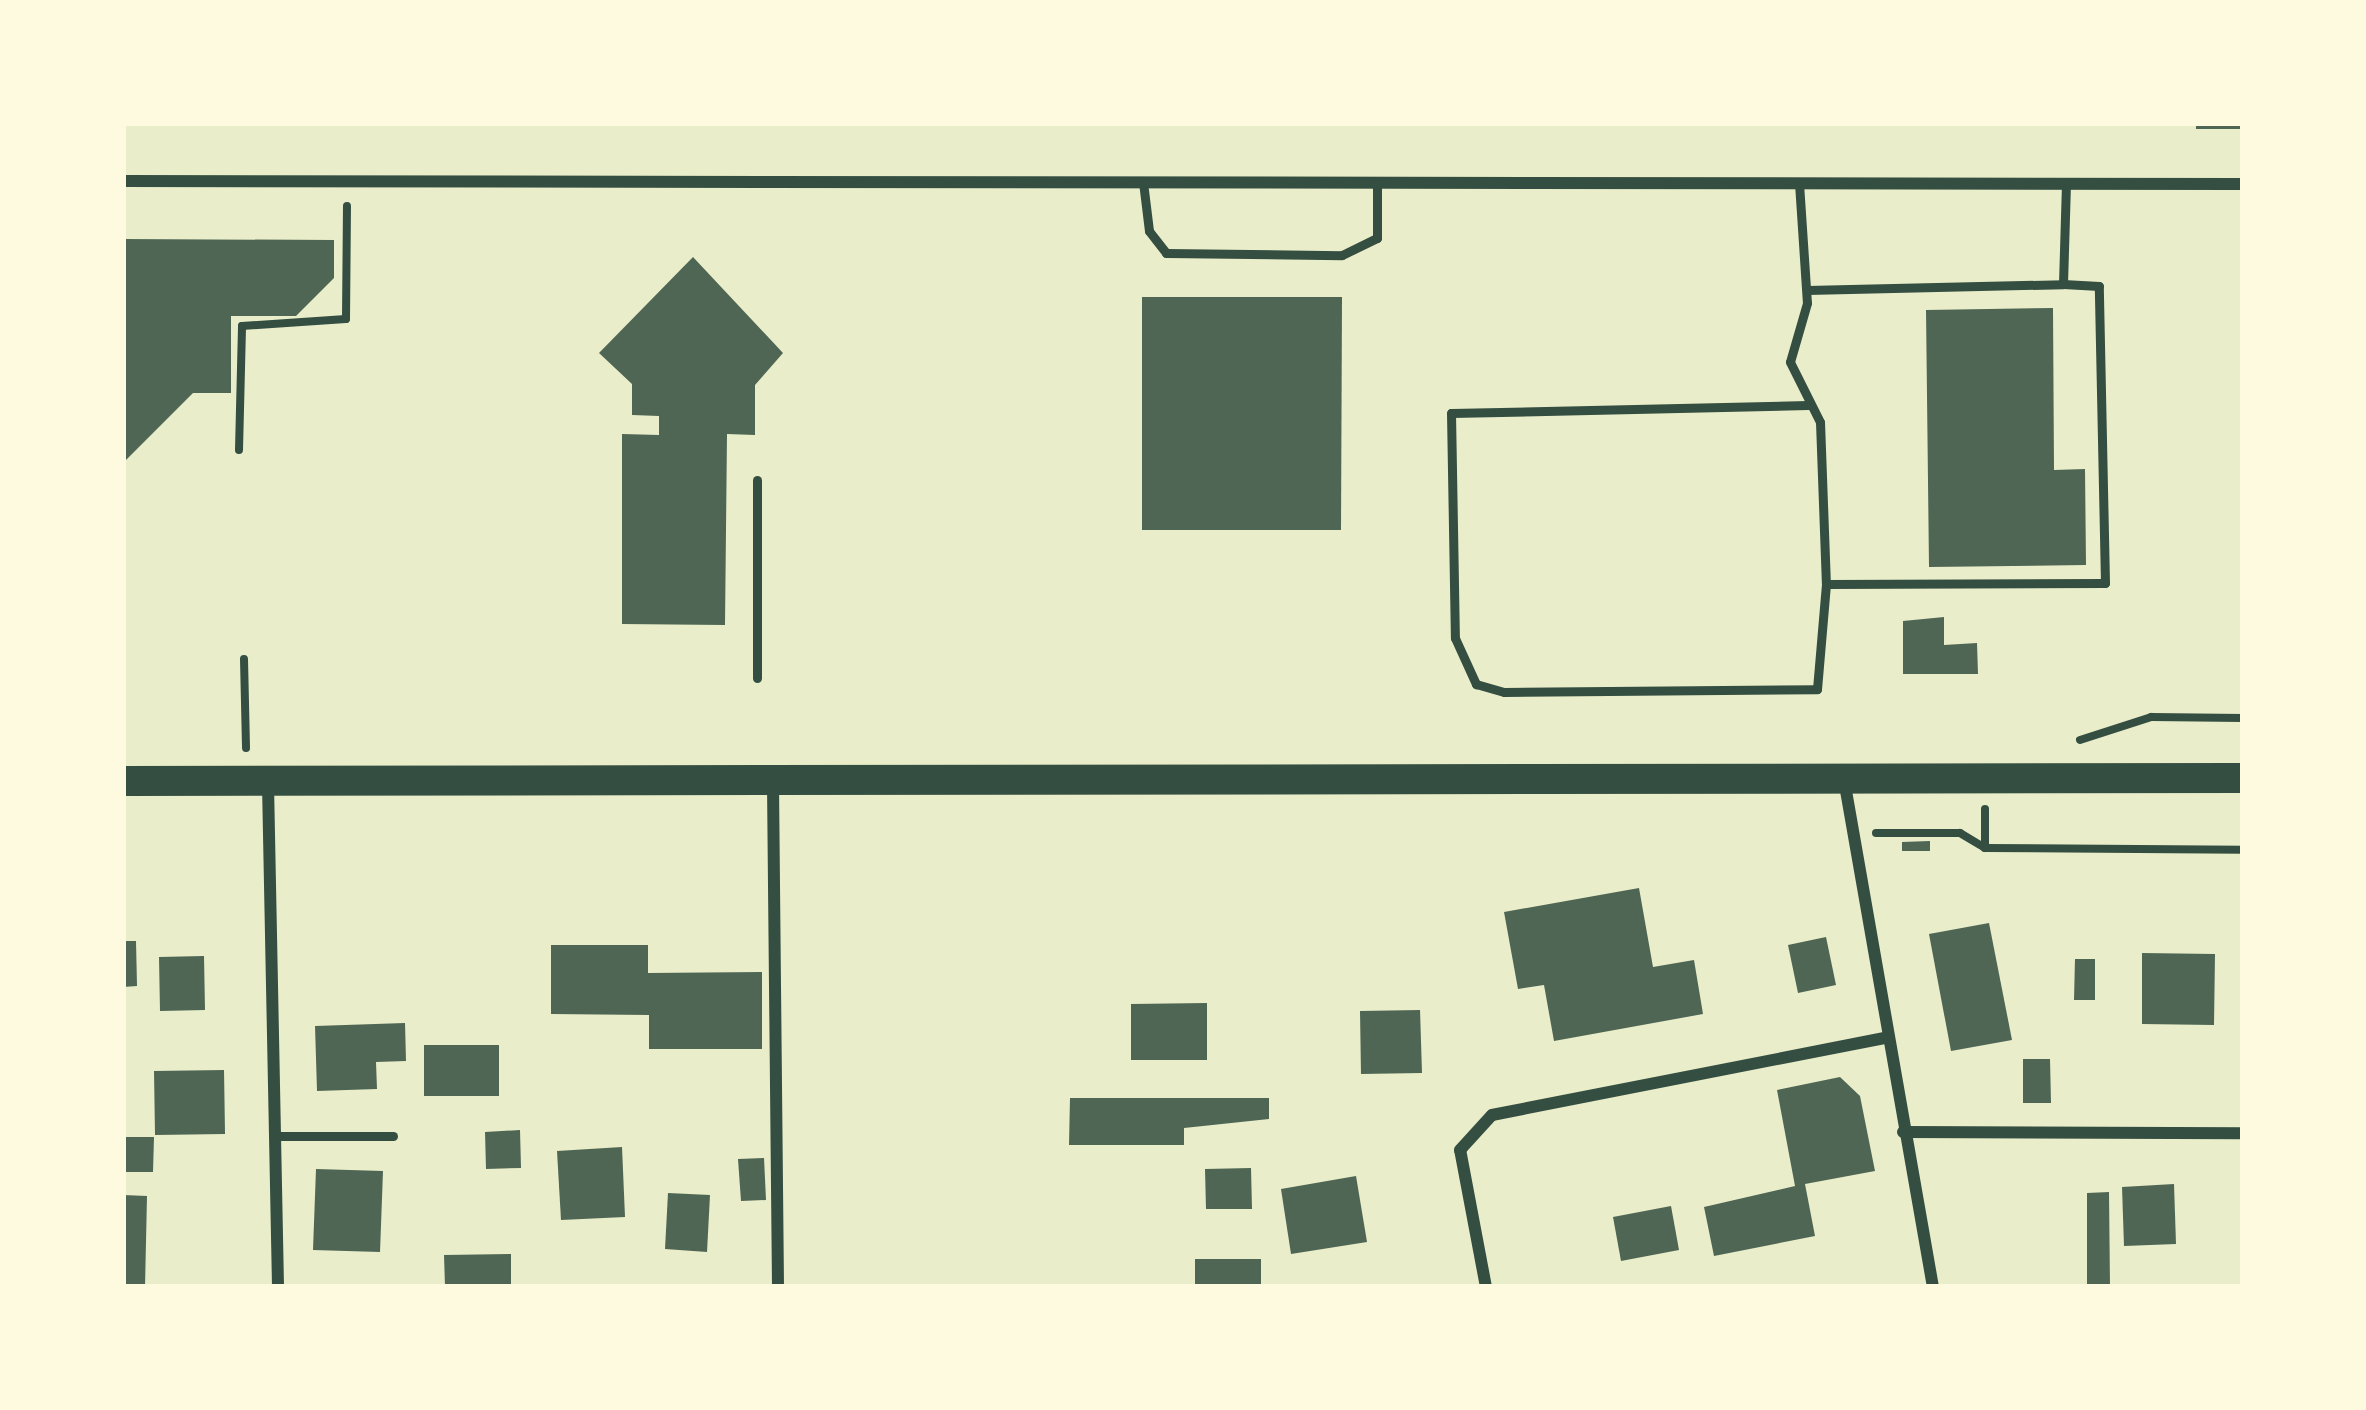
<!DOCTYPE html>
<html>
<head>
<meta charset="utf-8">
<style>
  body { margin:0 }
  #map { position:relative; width:2366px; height:1410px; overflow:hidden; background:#e9edc9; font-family:Montserrat,sans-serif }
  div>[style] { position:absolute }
  .building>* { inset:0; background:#4f6655 }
  .path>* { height:8px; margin:-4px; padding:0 4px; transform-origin:4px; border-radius:4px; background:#344e41 }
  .service>* { height:9px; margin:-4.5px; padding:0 4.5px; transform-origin:4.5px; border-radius:4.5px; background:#344e41 }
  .minor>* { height:12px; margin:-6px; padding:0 6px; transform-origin:6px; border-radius:6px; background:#344e41 }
  .primary>* { height:30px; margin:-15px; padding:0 15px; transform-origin:15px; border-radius:15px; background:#344e41 }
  span { translate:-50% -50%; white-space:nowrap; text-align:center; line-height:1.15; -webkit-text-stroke:9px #fefae0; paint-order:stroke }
  .frame { position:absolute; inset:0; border:126px solid #fefae0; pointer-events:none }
</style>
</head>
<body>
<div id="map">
  <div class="building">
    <i style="clip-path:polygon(2196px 123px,2243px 123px,2243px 129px,2196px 129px)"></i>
    <i style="clip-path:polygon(123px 239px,334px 240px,334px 278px,296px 316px,231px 316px,231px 393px,193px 393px,123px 463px)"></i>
    <i style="clip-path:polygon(693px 257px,783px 353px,755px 385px,755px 435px,727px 434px,725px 625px,622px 624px,622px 434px,659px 435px,659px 416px,632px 415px,632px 384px,599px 353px)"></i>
    <i style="clip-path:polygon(1142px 297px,1342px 297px,1341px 530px,1142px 530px)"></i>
    <i style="clip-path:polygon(2053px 308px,2054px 470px,2085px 469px,2086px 565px,1929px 567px,1926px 310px)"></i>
    <i style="clip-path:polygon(1944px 617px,1944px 645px,1977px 643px,1978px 674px,1903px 674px,1903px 621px)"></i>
    <i style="clip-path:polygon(1930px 841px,1930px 851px,1902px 851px,1902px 842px)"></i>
    <i style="clip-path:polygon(1639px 888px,1653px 967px,1694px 960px,1703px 1014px,1554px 1041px,1544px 985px,1518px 989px,1504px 912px)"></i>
    <i style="clip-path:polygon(1989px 923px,2012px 1040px,1951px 1051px,1929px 934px)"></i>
    <i style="clip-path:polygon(1826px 937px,1836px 985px,1798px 993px,1788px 945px)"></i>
    <i style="clip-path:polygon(123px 941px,136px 941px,137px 986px,123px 987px)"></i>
    <i style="clip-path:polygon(551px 945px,648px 945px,648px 973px,762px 972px,762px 1049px,649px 1049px,649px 1015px,551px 1014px)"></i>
    <i style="clip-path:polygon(2142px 953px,2215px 954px,2214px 1025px,2142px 1024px)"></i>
    <i style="clip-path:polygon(204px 956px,205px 1010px,160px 1011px,159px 957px)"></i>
    <i style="clip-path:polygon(2075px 959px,2095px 959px,2095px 1000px,2074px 1000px)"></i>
    <i style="clip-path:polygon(1207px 1003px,1207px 1060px,1131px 1060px,1131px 1004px)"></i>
    <i style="clip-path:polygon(1420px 1010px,1422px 1073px,1361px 1074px,1360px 1011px)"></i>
    <i style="clip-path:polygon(405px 1023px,406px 1061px,376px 1062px,377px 1089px,317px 1091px,315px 1026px)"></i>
    <i style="clip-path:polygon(424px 1045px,499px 1045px,499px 1096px,424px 1096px)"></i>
    <i style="clip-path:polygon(2023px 1059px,2050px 1059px,2051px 1103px,2023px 1103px)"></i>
    <i style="clip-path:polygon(224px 1070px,225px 1134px,155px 1135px,154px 1071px)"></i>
    <i style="clip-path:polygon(1840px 1077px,1860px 1096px,1875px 1171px,1805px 1184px,1815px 1236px,1714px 1256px,1704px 1207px,1795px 1186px,1777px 1090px)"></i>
    <i style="clip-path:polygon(1070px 1098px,1269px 1098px,1269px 1119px,1184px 1128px,1184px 1145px,1069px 1145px)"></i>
    <i style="clip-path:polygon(520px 1130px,521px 1168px,486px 1169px,485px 1132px)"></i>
    <i style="clip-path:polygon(123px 1137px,154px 1137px,153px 1172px,123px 1172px)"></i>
    <i style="clip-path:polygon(622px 1147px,625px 1217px,561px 1220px,557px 1151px)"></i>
    <i style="clip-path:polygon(764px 1158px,766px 1200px,741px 1201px,738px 1159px)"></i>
    <i style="clip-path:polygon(1251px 1168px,1252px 1209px,1206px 1209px,1205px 1169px)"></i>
    <i style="clip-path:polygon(316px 1169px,383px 1171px,380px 1252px,313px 1250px)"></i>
    <i style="clip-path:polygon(1356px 1176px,1367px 1242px,1291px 1254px,1281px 1189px)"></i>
    <i style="clip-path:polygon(2174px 1184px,2176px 1244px,2124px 1246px,2122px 1187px)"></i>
    <i style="clip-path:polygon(2109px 1192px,2110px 1287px,2087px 1287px,2087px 1193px)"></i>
    <i style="clip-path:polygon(668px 1193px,710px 1195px,707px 1252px,665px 1249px)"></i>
    <i style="clip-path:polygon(123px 1195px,147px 1196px,145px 1287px,123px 1287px)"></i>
    <i style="clip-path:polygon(1671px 1206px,1679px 1250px,1621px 1261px,1613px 1217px)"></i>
    <i style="clip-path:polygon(511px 1254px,511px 1287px,445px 1287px,444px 1255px)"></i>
    <i style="clip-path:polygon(1195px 1259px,1261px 1259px,1261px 1287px,1195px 1287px)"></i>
  </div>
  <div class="path">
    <i style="left:239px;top:450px;width:124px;rotate:-88.6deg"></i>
    <i style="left:242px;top:326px;width:104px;rotate:-3.9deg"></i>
    <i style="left:346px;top:319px;width:113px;rotate:-89.5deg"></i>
    <i style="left:244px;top:659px;width:89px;rotate:88.7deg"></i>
    <i style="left:2080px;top:740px;width:75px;rotate:-17.9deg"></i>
    <i style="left:2151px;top:717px;width:92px;rotate:0.6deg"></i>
    <i style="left:1985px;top:809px;width:39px;rotate:90deg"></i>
    <i style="left:1876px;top:833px;width:84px"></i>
    <i style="left:1960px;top:833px;width:29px;rotate:31deg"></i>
    <i style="left:1985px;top:848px;width:258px;rotate:0.4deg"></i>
  </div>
  <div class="service">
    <i style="left:1143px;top:182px;width:49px;rotate:83deg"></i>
    <i style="left:1149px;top:231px;width:28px;rotate:52deg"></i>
    <i style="left:1166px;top:253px;width:176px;rotate:0.7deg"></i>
    <i style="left:1342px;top:255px;width:39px;rotate:-26deg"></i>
    <i style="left:1377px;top:238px;width:56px;rotate:-90deg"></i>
    <i style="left:1799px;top:183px;width:120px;rotate:86.2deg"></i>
    <i style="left:1807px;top:303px;width:61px;rotate:106.1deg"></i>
    <i style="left:1790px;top:362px;width:67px;rotate:63.4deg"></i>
    <i style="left:1820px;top:422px;width:162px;rotate:87.9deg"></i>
    <i style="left:1826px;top:584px;width:279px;rotate:-0.2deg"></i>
    <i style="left:2105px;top:583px;width:297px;rotate:-91.2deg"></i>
    <i style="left:2099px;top:286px;width:36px;rotate:-177deg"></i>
    <i style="left:2063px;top:284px;width:101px;rotate:-88.3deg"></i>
    <i style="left:1807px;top:290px;width:256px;rotate:-1.3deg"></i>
    <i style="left:1808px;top:405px;width:357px;rotate:178.7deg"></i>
    <i style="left:1451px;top:413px;width:225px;rotate:89deg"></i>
    <i style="left:1455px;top:638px;width:51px;rotate:65.5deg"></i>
    <i style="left:1476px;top:684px;width:29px;rotate:16deg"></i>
    <i style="left:1504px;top:692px;width:313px;rotate:-0.5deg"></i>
    <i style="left:1817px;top:689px;width:105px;rotate:-85.1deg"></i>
    <i style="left:757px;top:480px;width:198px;rotate:90deg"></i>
    <i style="left:275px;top:1136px;width:118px"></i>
  </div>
  <div class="minor">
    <i style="left:123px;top:181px;width:2120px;rotate:0.08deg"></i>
    <i style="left:268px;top:784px;width:503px;rotate:88.86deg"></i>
    <i style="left:773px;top:784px;width:503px;rotate:89.43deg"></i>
    <i style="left:1845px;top:785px;width:510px;rotate:80.06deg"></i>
    <i style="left:1903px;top:1132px;width:340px;rotate:0.2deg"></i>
    <i style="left:1486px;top:1287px;width:139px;rotate:-100.7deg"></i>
    <i style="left:1460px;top:1150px;width:47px;rotate:-47.6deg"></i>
    <i style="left:1492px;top:1115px;width:400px;rotate:-11.1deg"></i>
  </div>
  <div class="primary">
    <i style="left:123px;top:781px;width:2120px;rotate:-0.08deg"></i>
  </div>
  <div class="frame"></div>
</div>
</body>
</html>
